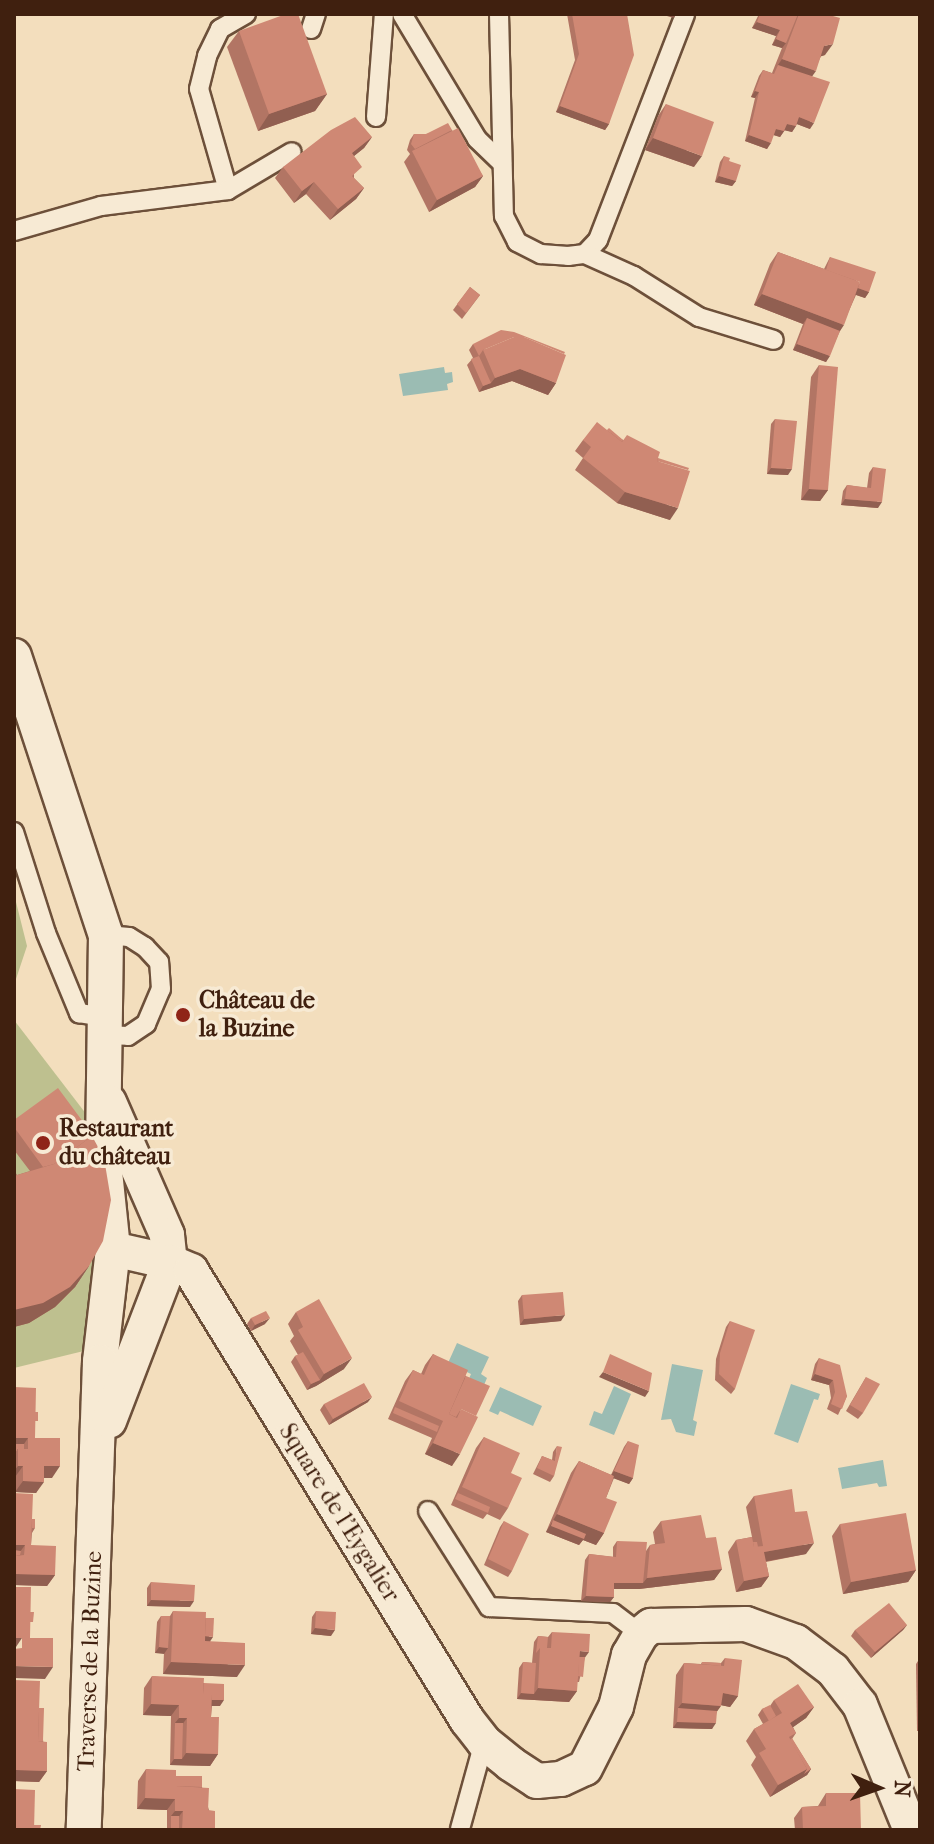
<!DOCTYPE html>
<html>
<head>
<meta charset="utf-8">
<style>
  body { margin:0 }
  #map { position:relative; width:934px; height:1844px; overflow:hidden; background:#f3debd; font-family:"IM FELL French Canon",serif }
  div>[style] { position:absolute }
  .green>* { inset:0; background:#bec08f }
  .water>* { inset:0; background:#9bbcb3 }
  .roads { filter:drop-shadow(2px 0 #6d503a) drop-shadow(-2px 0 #6d503a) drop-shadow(0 2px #6d503a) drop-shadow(0 -2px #6d503a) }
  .lane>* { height:18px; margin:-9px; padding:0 9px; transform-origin:9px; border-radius:9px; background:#f7ead4 }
  .street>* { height:34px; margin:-17px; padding:0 17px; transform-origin:17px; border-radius:17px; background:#f7ead4 }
  .wall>* { inset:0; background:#b27564 }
  .shaded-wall>* { inset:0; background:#915f51 }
  .building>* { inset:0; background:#cf8874 }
  .dots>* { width:22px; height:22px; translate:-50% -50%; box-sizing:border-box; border:4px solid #f7ead4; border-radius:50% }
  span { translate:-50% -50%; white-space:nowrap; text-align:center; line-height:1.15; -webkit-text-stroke:7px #f7ead4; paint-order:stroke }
  .poi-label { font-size:24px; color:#40200f; font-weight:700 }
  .left { translate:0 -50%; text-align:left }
  .street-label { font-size:24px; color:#40200f }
  .frame { position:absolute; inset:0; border:16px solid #40200f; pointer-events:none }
  .north { position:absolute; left:838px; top:1748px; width:80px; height:80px; -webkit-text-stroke:6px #f7ead4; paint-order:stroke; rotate:92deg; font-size:22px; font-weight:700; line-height:32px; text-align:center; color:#40200f }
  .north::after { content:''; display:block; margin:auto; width:28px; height:36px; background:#40200f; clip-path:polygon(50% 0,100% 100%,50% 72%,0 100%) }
</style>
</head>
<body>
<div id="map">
  <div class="green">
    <i style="clip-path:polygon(14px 894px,27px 946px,14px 985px)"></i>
    <i style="clip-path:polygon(14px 1020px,100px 1132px,96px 1348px,14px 1368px)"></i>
  </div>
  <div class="water">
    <i style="clip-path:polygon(444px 367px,445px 373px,452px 372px,453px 382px,447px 384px,448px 390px,403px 396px,399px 374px)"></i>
    <i style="clip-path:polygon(457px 1343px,489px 1357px,481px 1374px,487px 1378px,476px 1404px,461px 1398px,471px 1374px,448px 1363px)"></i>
    <i style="clip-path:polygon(672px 1364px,703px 1370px,693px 1420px,697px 1422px,694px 1436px,676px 1432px,671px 1419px,661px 1420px)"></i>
    <i style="clip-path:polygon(791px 1384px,820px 1394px,818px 1400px,814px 1399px,798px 1443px,774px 1434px)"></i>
    <i style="clip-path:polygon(614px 1386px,631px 1394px,614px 1435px,589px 1425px,594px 1411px,602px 1414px)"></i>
    <i style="clip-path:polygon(500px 1387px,542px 1406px,533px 1426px,500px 1411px,498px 1415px,489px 1411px)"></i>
    <i style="clip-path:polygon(883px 1460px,887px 1486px,879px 1487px,877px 1483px,842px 1489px,838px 1468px)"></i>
  </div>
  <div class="roads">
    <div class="lane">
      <i style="left:402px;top:14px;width:146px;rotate:59deg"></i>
      <i style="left:477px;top:139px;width:35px;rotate:44deg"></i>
      <i style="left:499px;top:14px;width:202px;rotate:88.6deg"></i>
      <i style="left:504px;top:216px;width:29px;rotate:63deg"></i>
      <i style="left:517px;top:242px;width:27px;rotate:27deg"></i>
      <i style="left:541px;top:254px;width:27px;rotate:4deg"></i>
      <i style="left:568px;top:256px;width:17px;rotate:-7deg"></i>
      <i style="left:585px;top:254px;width:19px;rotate:-47deg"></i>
      <i style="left:598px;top:240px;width:242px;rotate:-68.9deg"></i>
      <i style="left:311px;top:29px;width:16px;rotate:-72deg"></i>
      <i style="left:376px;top:117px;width:103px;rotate:-85.6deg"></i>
      <i style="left:228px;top:190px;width:105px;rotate:-106deg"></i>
      <i style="left:199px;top:89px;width:34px;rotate:-76deg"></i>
      <i style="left:207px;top:56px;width:30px;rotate:-64deg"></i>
      <i style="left:220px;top:29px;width:30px;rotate:-30deg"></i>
      <i style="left:14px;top:231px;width:91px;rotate:-16deg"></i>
      <i style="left:101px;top:206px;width:128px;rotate:-7.2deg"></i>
      <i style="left:228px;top:190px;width:74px;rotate:-30.7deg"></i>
      <i style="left:585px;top:254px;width:54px;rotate:24.2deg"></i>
      <i style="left:634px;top:276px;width:77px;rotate:32.2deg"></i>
      <i style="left:699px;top:317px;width:78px;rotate:17deg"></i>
      <i style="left:14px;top:832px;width:106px;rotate:72.4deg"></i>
      <i style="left:46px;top:933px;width:87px;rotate:67.6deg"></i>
      <i style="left:79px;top:1013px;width:24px;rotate:9deg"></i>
      <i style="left:103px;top:1035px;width:25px;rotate:2deg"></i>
      <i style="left:128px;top:1036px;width:22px;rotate:-34deg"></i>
      <i style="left:146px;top:1024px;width:38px;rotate:-67deg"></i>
      <i style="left:161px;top:989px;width:27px;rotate:-94deg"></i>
      <i style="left:159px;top:962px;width:21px;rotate:-133deg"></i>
      <i style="left:145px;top:947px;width:19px;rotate:-148deg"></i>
      <i style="left:129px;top:937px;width:23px;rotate:-175deg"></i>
      <i style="left:428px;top:1511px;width:114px;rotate:57.6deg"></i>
      <i style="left:489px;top:1607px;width:124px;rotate:2.8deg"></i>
      <i style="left:613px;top:1613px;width:35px;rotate:37deg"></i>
      <i style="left:460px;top:1829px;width:90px;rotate:-74.6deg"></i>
    </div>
    <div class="street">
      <i style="left:14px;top:656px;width:294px;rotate:71.8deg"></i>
      <i style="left:106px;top:935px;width:217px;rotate:90.8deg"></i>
      <i style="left:103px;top:1152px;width:98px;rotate:84.1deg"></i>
      <i style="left:113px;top:1249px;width:114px;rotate:96.6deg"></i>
      <i style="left:100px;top:1362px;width:468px;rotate:92deg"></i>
      <i style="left:109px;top:1102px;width:145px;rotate:66.4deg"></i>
      <i style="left:167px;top:1235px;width:27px;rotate:84deg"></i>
      <i style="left:170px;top:1262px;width:170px;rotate:111deg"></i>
      <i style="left:113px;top:1249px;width:58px;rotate:12.8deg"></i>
      <i style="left:170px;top:1262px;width:23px;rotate:23deg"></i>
      <i style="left:191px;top:1271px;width:527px;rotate:58.42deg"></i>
      <i style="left:467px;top:1720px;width:28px;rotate:52deg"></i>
      <i style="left:484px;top:1742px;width:35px;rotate:39deg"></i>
      <i style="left:511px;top:1764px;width:31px;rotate:33deg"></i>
      <i style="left:537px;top:1781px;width:24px;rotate:-5deg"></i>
      <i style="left:561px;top:1779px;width:26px;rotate:-25deg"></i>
      <i style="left:585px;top:1768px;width:68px;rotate:-63.1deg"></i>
      <i style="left:616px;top:1707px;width:54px;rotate:-76deg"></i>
      <i style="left:629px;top:1655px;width:24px;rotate:-60deg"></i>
      <i style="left:641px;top:1634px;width:13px;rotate:-39deg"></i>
      <i style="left:651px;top:1626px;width:95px;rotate:-1.2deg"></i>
      <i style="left:746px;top:1624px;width:53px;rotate:19.8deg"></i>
      <i style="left:796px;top:1642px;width:46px;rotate:37.1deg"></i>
      <i style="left:833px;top:1670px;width:44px;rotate:52.4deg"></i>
      <i style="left:860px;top:1705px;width:135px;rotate:67.8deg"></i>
    </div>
  </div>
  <div class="wall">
    <i style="clip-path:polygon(567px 14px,627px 14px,609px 124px,605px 130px,556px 112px,575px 60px)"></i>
    <i style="clip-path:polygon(759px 14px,826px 14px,825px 55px,821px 56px,812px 76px,810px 129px,797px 124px,792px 132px,785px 130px,780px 137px,773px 135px,767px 149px,745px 141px,755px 98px,751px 97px,759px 76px,763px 70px,772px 73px,782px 48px,772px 45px,776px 36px,752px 28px)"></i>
    <i style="clip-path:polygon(239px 31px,327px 94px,315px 111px,258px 131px,227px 47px)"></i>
    <i style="clip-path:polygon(666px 104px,694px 167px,645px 150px,658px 116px)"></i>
    <i style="clip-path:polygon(452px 130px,483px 176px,475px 187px,429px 212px,404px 162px,410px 154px,407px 150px,410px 140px,414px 134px,426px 134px)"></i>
    <i style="clip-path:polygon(372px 137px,364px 148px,354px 156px,354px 178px,364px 188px,356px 199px,330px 220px,306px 194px,294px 203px,275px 178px,283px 167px)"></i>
    <i style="clip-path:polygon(724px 156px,729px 161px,736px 181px,732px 186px,715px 182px,720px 162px)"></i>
    <i style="clip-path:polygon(778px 252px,824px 269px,830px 257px,869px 292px,865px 298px,856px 295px,826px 362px,793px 350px,803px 324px,754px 305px,770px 264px)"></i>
    <i style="clip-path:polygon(470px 287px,480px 295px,462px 319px,453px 310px)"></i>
    <i style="clip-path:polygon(473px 344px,556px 383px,548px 395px,512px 381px,479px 392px,467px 365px,473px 358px,469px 350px)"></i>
    <i style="clip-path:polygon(819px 365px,828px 490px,820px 501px,801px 500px,811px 377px)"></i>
    <i style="clip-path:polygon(775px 419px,788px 475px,767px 474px,771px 424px)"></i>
    <i style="clip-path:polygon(607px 430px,623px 440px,658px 458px,670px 520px,617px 503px,575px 470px,583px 458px,575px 451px,583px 440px)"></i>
    <i style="clip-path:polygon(873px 467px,878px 508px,841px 505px,843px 491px,847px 485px,867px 488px,869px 473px)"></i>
    <i style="clip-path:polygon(14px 1120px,94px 1140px,89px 1266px,75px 1287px,55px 1307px,29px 1323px,14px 1327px,14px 1170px,17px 1175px,30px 1171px,14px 1150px)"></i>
    <i style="clip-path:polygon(522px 1295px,561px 1321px,520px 1325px,518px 1301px)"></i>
    <i style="clip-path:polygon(296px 1312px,344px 1369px,316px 1386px,307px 1390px,291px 1362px,295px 1356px,298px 1355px,290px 1341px,294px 1336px,288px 1324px)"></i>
    <i style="clip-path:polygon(251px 1318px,265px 1324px,251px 1331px,247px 1324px)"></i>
    <i style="clip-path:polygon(730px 1321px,735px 1389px,731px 1394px,715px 1380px,716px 1359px,726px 1327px)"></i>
    <i style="clip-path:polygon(433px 1354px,466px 1376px,452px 1466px,425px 1454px,432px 1438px,388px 1419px,405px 1381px,413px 1370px,421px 1374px,425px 1365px)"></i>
    <i style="clip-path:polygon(819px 1358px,847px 1396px,838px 1415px,827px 1409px,831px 1398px,829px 1385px,811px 1380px,815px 1364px)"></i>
    <i style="clip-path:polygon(866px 1377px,863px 1413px,858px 1419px,846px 1411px)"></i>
    <i style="clip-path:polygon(14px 1387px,35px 1425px,35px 1438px,52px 1478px,44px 1478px,36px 1493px,15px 1492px)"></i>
    <i style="clip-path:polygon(368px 1402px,329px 1425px,320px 1410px,324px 1404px)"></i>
    <i style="clip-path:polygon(484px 1437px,511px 1473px,508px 1508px,500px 1520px,487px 1514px,483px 1519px,451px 1505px,476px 1448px)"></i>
    <i style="clip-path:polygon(628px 1441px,633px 1478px,629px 1484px,614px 1478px,606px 1498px,604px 1533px,596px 1545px,583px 1540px,579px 1545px,546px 1532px,571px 1473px,579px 1461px,611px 1475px,624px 1447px)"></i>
    <i style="clip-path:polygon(557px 1446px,554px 1476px,550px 1482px,533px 1474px,542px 1456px,552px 1460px,553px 1452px)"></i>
    <i style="clip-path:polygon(14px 1493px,32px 1519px,35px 1528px,32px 1533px,31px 1545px,55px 1575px,47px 1586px,14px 1585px)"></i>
    <i style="clip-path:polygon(754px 1496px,795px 1512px,806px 1554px,766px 1562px,769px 1576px,761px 1587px,736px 1592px,728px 1552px,736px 1540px,752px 1537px,746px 1507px)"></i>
    <i style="clip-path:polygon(504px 1521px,512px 1571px,508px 1577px,484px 1565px,500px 1527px)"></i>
    <i style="clip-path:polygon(661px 1521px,706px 1538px,722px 1569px,714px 1580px,639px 1589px,614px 1589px,614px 1597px,610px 1602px,581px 1601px,585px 1560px,589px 1554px,613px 1557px,613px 1547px,617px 1541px,646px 1551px,650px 1545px,655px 1544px,653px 1532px)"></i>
    <i style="clip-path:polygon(840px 1524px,916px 1570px,908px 1582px,843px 1594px,832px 1536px)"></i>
    <i style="clip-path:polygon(151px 1582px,190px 1607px,147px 1606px,147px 1588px)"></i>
    <i style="clip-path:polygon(173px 1611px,206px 1618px,210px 1641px,237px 1677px,163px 1674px,164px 1653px,155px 1653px,157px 1622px,161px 1616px,170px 1616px)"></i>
    <i style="clip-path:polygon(316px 1611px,331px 1636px,311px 1634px,312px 1617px)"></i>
    <i style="clip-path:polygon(907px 1625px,903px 1630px,871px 1658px,851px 1636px,855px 1630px)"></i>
    <i style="clip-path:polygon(552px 1632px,585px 1657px,579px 1682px,577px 1682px,577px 1691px,569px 1702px,517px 1699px,519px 1668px,523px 1662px,532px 1663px,534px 1642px,538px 1636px,548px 1637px)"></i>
    <i style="clip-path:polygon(725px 1658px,738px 1696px,730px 1707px,721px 1705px,717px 1711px,712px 1729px,673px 1728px,676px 1675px,684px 1663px,701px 1664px,702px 1662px,721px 1663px)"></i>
    <i style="clip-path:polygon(920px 1658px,920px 1731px,917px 1731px,916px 1664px)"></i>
    <i style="clip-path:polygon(152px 1676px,204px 1683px,220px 1706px,212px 1706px,211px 1717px,218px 1754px,210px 1766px,170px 1765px,171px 1716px,143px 1715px,144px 1688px)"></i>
    <i style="clip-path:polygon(14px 1680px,39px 1708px,47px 1771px,39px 1782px,14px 1781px)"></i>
    <i style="clip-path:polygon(774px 1700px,814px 1707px,806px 1718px,793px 1727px,796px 1733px,792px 1739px,811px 1769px,807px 1775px,770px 1797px,751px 1765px,756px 1757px,746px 1741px,754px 1729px,763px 1724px,758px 1715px,762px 1709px,770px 1706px)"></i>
    <i style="clip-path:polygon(146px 1769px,176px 1776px,202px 1787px,215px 1830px,167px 1830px,167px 1810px,137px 1809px,138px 1781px)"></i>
    <i style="clip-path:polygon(826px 1793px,861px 1830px,795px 1830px,794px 1818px,802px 1807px,818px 1806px)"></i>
  </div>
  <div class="shaded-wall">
    <i style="clip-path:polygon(660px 14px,676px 14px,674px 18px)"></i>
    <i style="clip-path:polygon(757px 22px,780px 30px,776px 36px,752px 28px)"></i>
    <i style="clip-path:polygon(776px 39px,786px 43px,782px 48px,772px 45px)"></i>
    <i style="clip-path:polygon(833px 44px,825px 55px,816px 58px,824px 46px)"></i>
    <i style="clip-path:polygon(782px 59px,816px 71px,808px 82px,778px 65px)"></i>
    <i style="clip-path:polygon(755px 91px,759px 92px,755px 98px,751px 97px)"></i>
    <i style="clip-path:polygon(327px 94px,315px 111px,258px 131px,269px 114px)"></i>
    <i style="clip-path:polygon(560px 106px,609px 124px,605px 130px,556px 112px)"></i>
    <i style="clip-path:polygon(799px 117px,814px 123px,810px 129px,794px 123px)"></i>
    <i style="clip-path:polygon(787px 124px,796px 126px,792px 132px,783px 130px)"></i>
    <i style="clip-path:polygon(776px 129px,784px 131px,780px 137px,771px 134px)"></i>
    <i style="clip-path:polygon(749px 135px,771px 143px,767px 149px,745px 141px)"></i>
    <i style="clip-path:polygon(372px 137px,364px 148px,344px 164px,352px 153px)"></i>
    <i style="clip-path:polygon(653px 138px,702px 156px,694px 167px,645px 150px)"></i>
    <i style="clip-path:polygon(483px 176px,475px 187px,429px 212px,437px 200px)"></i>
    <i style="clip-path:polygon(719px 176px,736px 181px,732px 186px,715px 182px)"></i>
    <i style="clip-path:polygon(314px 182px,306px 194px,294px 203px,302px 191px)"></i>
    <i style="clip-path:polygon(364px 188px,356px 199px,330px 220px,338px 209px)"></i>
    <i style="clip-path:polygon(823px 276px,869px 292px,865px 298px,819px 282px)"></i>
    <i style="clip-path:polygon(762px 294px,844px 325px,836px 337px,807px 318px,803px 324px,754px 305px)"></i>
    <i style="clip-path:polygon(797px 344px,830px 356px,826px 362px,793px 350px)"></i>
    <i style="clip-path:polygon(520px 369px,556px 383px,548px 395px,512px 381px,479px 392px,483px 386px,491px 383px,495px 378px)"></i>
    <i style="clip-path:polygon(771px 468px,792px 469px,788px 475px,767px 474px)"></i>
    <i style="clip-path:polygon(809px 489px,828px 490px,820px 501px,801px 500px)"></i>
    <i style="clip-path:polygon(625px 492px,678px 508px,670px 520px,617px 503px)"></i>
    <i style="clip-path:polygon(845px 499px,882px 502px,878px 508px,841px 505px)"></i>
    <i style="clip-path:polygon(89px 1266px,75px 1287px,55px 1307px,29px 1323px,14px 1327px,14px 1310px)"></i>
    <i style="clip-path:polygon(565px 1315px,561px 1321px,520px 1325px,524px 1319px)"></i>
    <i style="clip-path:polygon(270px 1318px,265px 1324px,251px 1331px,255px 1325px)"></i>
    <i style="clip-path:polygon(352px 1358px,344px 1369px,316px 1386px,307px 1390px,311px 1384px,320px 1380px,324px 1374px)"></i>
    <i style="clip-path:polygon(603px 1372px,649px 1391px,645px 1397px,599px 1377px)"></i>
    <i style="clip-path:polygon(815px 1374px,833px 1380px,829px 1385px,811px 1380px)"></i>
    <i style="clip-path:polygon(372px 1397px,368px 1402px,329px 1425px,333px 1419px)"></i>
    <i style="clip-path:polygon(14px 1438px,28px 1438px,20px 1450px,14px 1450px)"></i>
    <i style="clip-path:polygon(433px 1443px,460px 1454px,452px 1466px,425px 1454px)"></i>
    <i style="clip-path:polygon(18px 1466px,23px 1466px,15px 1477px,14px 1477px,14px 1471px)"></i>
    <i style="clip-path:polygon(44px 1466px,60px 1466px,52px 1478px,36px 1478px)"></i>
    <i style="clip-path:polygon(614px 1471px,633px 1478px,629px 1484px,610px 1477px)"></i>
    <i style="clip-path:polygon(23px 1481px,44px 1482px,36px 1493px,15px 1492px)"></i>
    <i style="clip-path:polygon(557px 1514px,604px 1533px,596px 1545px,583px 1540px,579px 1545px,546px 1532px)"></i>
    <i style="clip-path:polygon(814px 1543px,806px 1554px,756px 1563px,764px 1552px)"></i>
    <i style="clip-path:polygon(14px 1545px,25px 1545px,17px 1556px,14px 1556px)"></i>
    <i style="clip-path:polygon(722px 1569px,714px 1580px,639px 1589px,610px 1589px,614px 1583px,643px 1583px,647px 1578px)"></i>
    <i style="clip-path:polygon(916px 1570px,908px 1582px,843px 1594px,851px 1582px)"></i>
    <i style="clip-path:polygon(15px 1574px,55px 1575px,47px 1586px,14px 1585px)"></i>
    <i style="clip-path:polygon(769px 1576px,761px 1587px,736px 1592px,744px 1581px)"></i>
    <i style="clip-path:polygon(586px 1596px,614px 1597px,610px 1602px,581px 1601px)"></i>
    <i style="clip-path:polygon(151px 1600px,194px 1601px,190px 1607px,147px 1606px)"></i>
    <i style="clip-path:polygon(907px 1625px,903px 1630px,871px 1658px,875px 1652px)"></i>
    <i style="clip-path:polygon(315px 1628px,335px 1630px,331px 1636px,311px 1634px)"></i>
    <i style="clip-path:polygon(202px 1636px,213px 1637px,209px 1643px,198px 1642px)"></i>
    <i style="clip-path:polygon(14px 1638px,22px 1638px,14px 1650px)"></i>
    <i style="clip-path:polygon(159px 1647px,168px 1648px,164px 1654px,155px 1653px)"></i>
    <i style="clip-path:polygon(580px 1651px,589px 1652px,581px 1663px,576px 1656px)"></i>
    <i style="clip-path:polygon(171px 1662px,245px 1665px,237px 1677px,163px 1674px)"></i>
    <i style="clip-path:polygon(14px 1666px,53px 1667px,45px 1679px,14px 1678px)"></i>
    <i style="clip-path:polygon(538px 1688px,577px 1691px,569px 1702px,517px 1699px,521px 1693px,534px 1694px)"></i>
    <i style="clip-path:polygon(723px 1693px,738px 1696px,730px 1707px,715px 1704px)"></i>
    <i style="clip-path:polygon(200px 1700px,224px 1700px,220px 1706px,195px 1706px)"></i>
    <i style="clip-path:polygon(682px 1703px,721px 1706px,713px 1717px,678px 1708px)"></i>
    <i style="clip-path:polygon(151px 1704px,179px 1705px,171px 1716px,143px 1715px)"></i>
    <i style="clip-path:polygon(814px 1707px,806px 1718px,782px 1735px,790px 1723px)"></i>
    <i style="clip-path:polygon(179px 1718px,187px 1718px,179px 1729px,175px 1723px)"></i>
    <i style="clip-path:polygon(677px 1722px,716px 1723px,712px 1729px,673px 1728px)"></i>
    <i style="clip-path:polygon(186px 1753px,218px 1754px,210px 1766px,170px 1765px,174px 1759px,182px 1759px)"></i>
    <i style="clip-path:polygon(807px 1769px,811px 1769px,807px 1775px,770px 1797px,778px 1785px)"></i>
    <i style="clip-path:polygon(16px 1770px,47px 1771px,39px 1782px,14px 1781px,14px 1772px)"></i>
    <i style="clip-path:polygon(145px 1798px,175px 1799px,167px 1810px,137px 1809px)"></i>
    <i style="clip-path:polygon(175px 1811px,183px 1811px,175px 1822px,171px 1816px)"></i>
  </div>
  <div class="building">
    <i style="clip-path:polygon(286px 14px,298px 14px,327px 94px,269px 114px,239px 31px)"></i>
    <i style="clip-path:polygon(572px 14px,627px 14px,634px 55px,609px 124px,560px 106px,579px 54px)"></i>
    <i style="clip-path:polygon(760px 14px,798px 14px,786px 43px,776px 39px,780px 30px,757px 22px)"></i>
    <i style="clip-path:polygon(799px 14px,826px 14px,840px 18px,833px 44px,824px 46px,816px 71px,782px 59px)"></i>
    <i style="clip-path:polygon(778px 65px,830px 82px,814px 123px,799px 117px,796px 126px,787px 124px,784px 131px,776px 129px,771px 143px,749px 135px,759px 92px,755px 91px,763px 70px,774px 74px)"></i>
    <i style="clip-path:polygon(666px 104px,714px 122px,702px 156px,653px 138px)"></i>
    <i style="clip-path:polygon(355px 117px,372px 137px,352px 153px,362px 167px,352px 176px,364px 188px,338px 209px,314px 182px,302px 191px,283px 167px,331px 130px)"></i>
    <i style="clip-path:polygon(448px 123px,452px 130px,415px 149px,411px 144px,414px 134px,426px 134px)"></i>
    <i style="clip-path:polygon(458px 128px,483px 176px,437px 200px,412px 151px)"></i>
    <i style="clip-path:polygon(724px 156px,730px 158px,729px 161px,741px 165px,736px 181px,719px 176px)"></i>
    <i style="clip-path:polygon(778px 252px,860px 282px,844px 325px,762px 294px)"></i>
    <i style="clip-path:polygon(830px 257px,876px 272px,869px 292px,858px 288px,860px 282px,826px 270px)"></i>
    <i style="clip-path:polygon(470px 287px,480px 295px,466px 313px,457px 304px)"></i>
    <i style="clip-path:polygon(807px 318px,840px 331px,830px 356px,797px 344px)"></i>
    <i style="clip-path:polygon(501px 330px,514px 332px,565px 352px,564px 354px,524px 337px,514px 337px,483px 350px,479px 356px,491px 383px,483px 386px,471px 359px,479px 356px,473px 344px)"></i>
    <i style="clip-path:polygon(514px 337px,524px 337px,566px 355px,556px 383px,520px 369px,495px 378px,483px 350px)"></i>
    <i style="clip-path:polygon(819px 365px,838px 367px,828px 490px,809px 489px)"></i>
    <i style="clip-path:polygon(775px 419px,797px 421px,792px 469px,771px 468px)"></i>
    <i style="clip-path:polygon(597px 422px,622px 442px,627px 435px,660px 452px,657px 461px,690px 471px,678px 508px,625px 492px,583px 458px,591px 447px,583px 440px)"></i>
    <i style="clip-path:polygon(609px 428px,623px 440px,622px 442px,607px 430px)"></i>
    <i style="clip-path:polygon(658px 458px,689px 468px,688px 470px,657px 461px)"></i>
    <i style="clip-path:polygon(873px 467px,886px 469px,882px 502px,845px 499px,847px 485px,871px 488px)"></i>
    <i style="clip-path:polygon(58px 1088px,95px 1138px,94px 1139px,92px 1136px,54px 1164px,43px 1167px,14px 1127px,14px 1120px)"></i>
    <i style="clip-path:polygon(92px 1136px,104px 1158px,111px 1200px,103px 1241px,89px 1266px,70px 1287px,43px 1303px,14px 1310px,14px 1176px,54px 1164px)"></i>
    <i style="clip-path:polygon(563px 1292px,565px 1315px,524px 1319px,522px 1295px)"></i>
    <i style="clip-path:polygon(319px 1299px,352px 1358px,324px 1374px,298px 1330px,303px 1327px,296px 1312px)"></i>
    <i style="clip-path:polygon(266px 1311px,270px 1318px,255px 1325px,251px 1318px)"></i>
    <i style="clip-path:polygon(730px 1321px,755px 1330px,735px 1389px,719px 1374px,720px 1353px)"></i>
    <i style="clip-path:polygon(303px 1352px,320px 1380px,311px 1384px,295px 1356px)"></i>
    <i style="clip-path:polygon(433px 1354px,468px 1370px,449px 1414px,457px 1418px,461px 1409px,478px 1417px,460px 1454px,433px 1443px,443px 1421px,399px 1401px,413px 1370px,424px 1375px)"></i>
    <i style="clip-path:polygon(610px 1354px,652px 1373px,649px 1391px,603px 1372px)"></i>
    <i style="clip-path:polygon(819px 1358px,840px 1365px,847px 1396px,842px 1409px,831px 1404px,835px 1392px,833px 1380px,815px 1374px)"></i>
    <i style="clip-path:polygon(466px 1376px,490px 1386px,476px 1416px,461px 1409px,456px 1417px,449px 1414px)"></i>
    <i style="clip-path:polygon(866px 1377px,880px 1384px,863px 1413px,850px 1405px)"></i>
    <i style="clip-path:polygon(364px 1383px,372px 1397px,333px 1419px,324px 1404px)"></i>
    <i style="clip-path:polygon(14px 1387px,36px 1388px,35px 1438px,60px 1438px,60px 1466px,44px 1466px,44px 1482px,23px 1481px,23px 1466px,18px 1466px,18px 1449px,28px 1449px,28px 1438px,14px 1438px)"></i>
    <i style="clip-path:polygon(395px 1407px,439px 1426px,437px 1432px,393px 1413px)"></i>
    <i style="clip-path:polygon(35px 1412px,38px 1412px,38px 1421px,35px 1421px)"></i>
    <i style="clip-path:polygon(484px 1437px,520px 1453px,511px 1473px,522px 1478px,508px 1508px,462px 1487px)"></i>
    <i style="clip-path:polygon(628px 1441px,639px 1445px,633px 1478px,614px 1471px)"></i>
    <i style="clip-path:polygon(14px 1444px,24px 1444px,24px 1449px,18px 1449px,14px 1454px,14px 1466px)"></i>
    <i style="clip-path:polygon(557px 1446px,562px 1447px,554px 1476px,537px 1468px,542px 1456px,555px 1461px)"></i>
    <i style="clip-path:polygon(579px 1461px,614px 1476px,606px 1498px,617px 1502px,604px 1533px,557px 1514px)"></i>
    <i style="clip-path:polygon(792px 1489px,795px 1512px,807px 1511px,814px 1543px,764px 1552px,769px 1576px,744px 1581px,736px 1540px,752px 1537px,754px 1547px,763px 1546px,754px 1496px)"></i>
    <i style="clip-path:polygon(14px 1493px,33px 1494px,31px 1545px,56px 1546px,55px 1575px,15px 1574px,16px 1556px,24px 1555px,25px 1545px,14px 1545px)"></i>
    <i style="clip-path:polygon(458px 1493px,490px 1507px,488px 1513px,455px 1499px)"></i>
    <i style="clip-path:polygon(906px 1513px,916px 1570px,851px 1582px,840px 1524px)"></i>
    <i style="clip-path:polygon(701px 1515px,706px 1538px,716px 1537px,722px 1569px,647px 1578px,650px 1545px,665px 1543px,661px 1521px)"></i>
    <i style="clip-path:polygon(32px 1519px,35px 1519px,35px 1528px,32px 1528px)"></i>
    <i style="clip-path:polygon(553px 1520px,586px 1534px,584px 1539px,551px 1526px)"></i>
    <i style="clip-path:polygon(504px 1521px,529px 1534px,512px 1571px,488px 1559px)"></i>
    <i style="clip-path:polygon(617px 1541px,647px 1542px,643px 1583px,614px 1583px,614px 1597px,586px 1596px,589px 1554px,616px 1557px)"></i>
    <i style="clip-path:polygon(753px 1542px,757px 1542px,758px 1547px,754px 1547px)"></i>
    <i style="clip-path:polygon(14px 1550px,21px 1551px,20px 1555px,16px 1556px,14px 1558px)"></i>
    <i style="clip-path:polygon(151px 1582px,195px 1585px,194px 1601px,151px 1600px)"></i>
    <i style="clip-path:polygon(14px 1587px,31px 1587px,30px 1638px,53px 1638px,53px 1667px,14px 1666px,14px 1649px,22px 1648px,22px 1638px,14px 1638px)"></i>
    <i style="clip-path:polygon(889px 1603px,907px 1625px,875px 1652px,855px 1630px)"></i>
    <i style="clip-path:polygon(173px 1611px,206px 1612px,205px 1641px,245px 1643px,245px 1665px,171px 1662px)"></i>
    <i style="clip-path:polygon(316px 1611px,336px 1612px,335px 1630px,315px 1628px)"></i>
    <i style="clip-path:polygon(30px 1612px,34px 1612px,33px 1622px,30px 1622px)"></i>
    <i style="clip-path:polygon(161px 1616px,170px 1616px,168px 1648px,159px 1647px)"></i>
    <i style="clip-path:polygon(206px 1618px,214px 1618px,213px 1637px,205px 1636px)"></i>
    <i style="clip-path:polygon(552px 1632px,590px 1634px,589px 1652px,580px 1651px,577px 1691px,538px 1688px,540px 1648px,551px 1648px)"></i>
    <i style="clip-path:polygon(538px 1636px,548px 1637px,547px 1648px,540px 1648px,536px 1653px)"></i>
    <i style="clip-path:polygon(579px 1657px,585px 1657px,583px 1677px,578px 1676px)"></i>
    <i style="clip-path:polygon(725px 1658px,742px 1660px,738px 1696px,723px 1693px,721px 1706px,682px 1703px,684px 1663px,724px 1666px)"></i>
    <i style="clip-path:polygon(523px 1662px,536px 1663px,534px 1694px,521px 1693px)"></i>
    <i style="clip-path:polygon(702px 1662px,721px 1663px,721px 1666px,702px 1664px)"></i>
    <i style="clip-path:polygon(152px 1676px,204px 1678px,203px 1694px,212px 1694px,211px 1717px,219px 1717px,218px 1754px,186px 1753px,187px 1718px,179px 1718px,179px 1705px,151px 1704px)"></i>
    <i style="clip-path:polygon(14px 1680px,40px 1681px,38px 1741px,47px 1742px,47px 1771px,16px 1770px,16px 1743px,14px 1742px)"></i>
    <i style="clip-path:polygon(204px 1683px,224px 1684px,224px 1700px,212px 1700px,212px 1694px,203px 1694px)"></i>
    <i style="clip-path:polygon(798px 1684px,814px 1707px,790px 1723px,796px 1733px,789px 1737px,807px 1769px,778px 1785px,759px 1753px,766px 1749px,754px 1729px,782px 1713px,774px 1700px)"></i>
    <i style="clip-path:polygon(770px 1705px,776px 1716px,769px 1721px,762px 1709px)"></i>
    <i style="clip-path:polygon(39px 1708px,44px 1708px,43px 1741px,38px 1741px)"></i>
    <i style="clip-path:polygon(678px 1708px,717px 1711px,716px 1723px,677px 1722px)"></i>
    <i style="clip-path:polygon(175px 1723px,183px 1723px,182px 1759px,174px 1759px)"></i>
    <i style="clip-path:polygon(792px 1738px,811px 1769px,804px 1774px,807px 1769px,790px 1740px)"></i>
    <i style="clip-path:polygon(146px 1769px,176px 1770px,176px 1786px,209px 1788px,208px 1810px,215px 1811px,215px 1830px,182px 1830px,183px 1811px,175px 1811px,175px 1799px,145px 1798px)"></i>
    <i style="clip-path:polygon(176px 1776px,202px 1776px,202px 1787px,176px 1786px)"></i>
    <i style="clip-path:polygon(14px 1789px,35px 1790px,34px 1830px,14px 1830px)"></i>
    <i style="clip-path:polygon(826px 1793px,860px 1793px,861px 1830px,803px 1830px,802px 1807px,826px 1806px)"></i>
    <i style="clip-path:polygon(171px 1816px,179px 1816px,179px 1830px,171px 1830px)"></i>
    <i style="clip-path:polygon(34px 1825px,41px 1825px,40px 1830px,34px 1830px)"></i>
  </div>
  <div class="dots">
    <i style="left:183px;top:1015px;background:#8f2418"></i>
    <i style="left:43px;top:1143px;background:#8f2418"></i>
  </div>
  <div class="poi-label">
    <span class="left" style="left:199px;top:1015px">Château de<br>la Buzine</span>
    <span class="left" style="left:59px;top:1143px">Restaurant<br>du château</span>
  </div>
  <div class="street-label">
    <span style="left:339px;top:1513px;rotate:58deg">Square de l'Eygalier</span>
    <span style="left:90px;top:1661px;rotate:-88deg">Traverse de la Buzine</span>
  </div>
  <div class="frame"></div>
  <div class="north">N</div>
</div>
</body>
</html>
